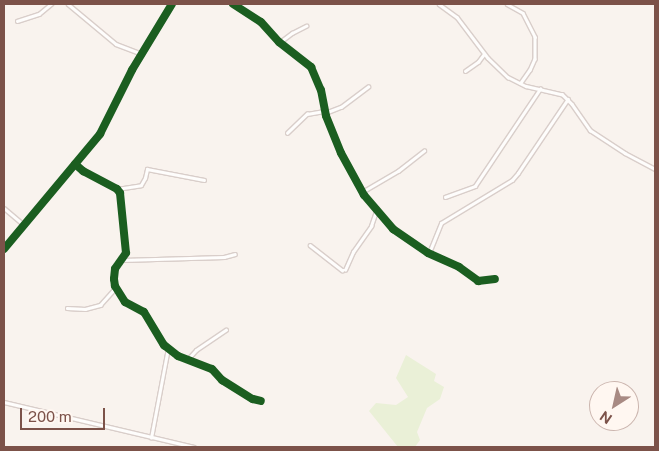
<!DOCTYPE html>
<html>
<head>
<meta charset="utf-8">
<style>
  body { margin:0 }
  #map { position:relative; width:659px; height:451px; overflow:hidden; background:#f9f3ee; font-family:"Public Sans",sans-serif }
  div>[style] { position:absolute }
  .green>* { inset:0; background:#eaf0d7 }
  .roads { filter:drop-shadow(1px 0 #d9ceca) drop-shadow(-1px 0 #d9ceca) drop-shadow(0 1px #d9ceca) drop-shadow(0 -1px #d9ceca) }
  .minor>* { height:2.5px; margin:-1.25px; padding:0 1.25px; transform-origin:1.25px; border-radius:1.25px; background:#fefdfc }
  .tertiary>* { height:3px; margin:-1.5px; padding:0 1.5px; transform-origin:1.5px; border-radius:1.5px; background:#fefdfc }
  .cycleway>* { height:8px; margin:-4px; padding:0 4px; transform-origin:4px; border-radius:4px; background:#1b5e20 }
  span { translate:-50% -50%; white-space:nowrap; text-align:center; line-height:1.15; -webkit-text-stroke:5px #fff7f1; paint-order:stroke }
  .frame { position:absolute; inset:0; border:5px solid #7c5249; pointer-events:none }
  .north { position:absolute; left:589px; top:381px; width:50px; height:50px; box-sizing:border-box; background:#fff7f1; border:1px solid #cbb5ae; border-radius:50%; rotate:215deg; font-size:14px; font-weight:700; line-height:20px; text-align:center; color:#7c5249 }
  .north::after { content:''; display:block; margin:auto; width:18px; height:22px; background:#a88a83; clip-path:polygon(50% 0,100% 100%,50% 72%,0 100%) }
  .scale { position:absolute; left:20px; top:408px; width:85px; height:22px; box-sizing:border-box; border:2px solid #7c5249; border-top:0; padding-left:6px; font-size:15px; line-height:18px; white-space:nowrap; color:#7c5249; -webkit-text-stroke:4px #fff7f1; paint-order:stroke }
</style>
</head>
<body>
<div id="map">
  <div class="green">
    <i style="clip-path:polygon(406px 355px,436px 374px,434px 381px,444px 387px,440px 399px,427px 408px,417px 432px,420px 440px,415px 447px,398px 447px,369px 411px,376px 403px,396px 405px,408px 397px,396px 378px)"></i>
  </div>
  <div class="roads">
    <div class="minor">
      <i style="left:68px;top:4px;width:62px;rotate:39.8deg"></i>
      <i style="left:116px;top:44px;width:28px;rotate:21deg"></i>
      <i style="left:233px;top:4px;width:33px;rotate:33deg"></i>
      <i style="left:261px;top:22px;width:27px;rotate:48deg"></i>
      <i style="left:279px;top:42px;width:41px;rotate:38deg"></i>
      <i style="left:311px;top:67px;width:25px;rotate:67deg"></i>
      <i style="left:321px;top:90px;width:26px;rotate:79deg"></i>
      <i style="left:326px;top:116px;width:40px;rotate:68deg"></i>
      <i style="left:341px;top:153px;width:48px;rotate:61.3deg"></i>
      <i style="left:364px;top:195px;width:45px;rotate:49.5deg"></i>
      <i style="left:393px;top:229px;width:42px;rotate:34.4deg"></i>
      <i style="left:428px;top:253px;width:34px;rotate:24deg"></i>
      <i style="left:459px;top:267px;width:24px;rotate:36deg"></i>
      <i style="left:478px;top:281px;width:17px;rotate:-7deg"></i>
      <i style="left:439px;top:4px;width:22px;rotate:36deg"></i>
      <i style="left:457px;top:17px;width:51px;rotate:52.9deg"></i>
      <i style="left:488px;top:58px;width:28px;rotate:44deg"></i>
      <i style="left:508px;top:77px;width:20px;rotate:27deg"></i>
      <i style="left:526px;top:86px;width:37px;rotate:13deg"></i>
      <i style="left:562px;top:94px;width:14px;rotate:45deg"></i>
      <i style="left:572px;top:104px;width:32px;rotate:55deg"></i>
      <i style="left:590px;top:130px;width:42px;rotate:33.3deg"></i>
      <i style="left:625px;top:153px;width:34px;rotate:28deg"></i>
      <i style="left:507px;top:4px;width:18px;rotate:29deg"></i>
      <i style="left:523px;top:13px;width:27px;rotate:63deg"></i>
      <i style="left:535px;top:37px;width:22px;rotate:90deg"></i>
      <i style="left:535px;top:59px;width:12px;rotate:114deg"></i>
      <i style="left:530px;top:70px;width:16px;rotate:125deg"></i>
      <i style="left:17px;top:21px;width:23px;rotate:-18deg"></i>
      <i style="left:39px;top:14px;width:16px;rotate:-40deg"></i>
      <i style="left:280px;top:42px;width:15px;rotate:-37deg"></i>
      <i style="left:292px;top:33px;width:16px;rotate:-27deg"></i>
      <i style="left:465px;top:71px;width:16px;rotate:-35deg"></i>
      <i style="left:478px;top:62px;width:10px;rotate:-53deg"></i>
      <i style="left:325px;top:113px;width:17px;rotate:-21deg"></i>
      <i style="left:341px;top:107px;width:34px;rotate:-37deg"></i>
      <i style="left:287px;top:133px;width:28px;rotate:-44deg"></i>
      <i style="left:307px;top:114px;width:17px;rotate:-10deg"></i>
      <i style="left:75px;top:164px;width:11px;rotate:41deg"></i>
      <i style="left:83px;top:171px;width:38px;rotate:28deg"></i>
      <i style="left:117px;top:189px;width:5px;rotate:53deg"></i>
      <i style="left:120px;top:193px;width:60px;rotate:84.3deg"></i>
      <i style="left:126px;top:253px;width:19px;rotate:125deg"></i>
      <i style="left:115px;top:269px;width:10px;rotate:96deg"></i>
      <i style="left:114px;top:279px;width:7px;rotate:82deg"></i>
      <i style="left:115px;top:286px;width:19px;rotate:58deg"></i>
      <i style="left:125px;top:302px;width:21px;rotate:28deg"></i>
      <i style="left:144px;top:312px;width:39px;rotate:59deg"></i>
      <i style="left:164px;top:345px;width:18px;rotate:38deg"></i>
      <i style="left:178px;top:356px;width:36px;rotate:21deg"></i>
      <i style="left:212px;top:369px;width:15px;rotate:48deg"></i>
      <i style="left:222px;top:380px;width:36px;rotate:32deg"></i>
      <i style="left:253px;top:399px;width:8px;rotate:14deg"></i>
      <i style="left:117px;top:189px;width:24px;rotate:-9deg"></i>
      <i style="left:141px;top:185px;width:8px;rotate:-60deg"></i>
      <i style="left:145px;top:178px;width:9px;rotate:-77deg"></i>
      <i style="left:147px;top:169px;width:58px;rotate:10.9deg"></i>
      <i style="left:362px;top:192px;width:42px;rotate:-30.3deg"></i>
      <i style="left:398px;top:171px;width:33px;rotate:-38deg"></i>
      <i style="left:445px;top:197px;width:32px;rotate:-20deg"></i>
      <i style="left:475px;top:186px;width:117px;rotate:-56.2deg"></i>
      <i style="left:4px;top:208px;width:25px;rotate:40deg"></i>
      <i style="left:310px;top:245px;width:41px;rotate:38deg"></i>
      <i style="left:342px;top:270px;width:3px"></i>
      <i style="left:345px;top:270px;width:20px;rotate:-66deg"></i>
      <i style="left:353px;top:252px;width:32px;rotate:-55deg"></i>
      <i style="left:371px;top:226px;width:18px;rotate:-71deg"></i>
      <i style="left:429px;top:253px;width:32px;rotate:-68deg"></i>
      <i style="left:441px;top:223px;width:83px;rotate:-31.2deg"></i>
      <i style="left:512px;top:180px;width:9px;rotate:-49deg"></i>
      <i style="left:518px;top:173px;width:89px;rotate:-56deg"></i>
      <i style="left:122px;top:260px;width:102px;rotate:-1.7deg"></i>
      <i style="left:224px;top:257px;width:11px;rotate:-15deg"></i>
      <i style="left:67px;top:308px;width:18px;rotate:3deg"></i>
      <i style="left:85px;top:309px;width:16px;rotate:-15deg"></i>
      <i style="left:100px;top:305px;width:24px;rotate:-48deg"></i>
      <i style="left:187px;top:360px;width:13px;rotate:-48deg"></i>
      <i style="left:196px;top:350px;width:36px;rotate:-34deg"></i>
      <i style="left:4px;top:402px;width:195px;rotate:13.3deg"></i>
      <i style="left:151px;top:438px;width:92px;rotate:-79.3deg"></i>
    </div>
    <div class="tertiary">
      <i style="left:4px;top:249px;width:150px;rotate:-50.1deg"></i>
      <i style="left:100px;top:134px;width:72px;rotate:-63.4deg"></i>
      <i style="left:132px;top:70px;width:77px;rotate:-58.8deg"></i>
    </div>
  </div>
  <div class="cycleway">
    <i style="left:233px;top:4px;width:33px;rotate:33deg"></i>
    <i style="left:261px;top:22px;width:27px;rotate:48deg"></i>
    <i style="left:279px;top:42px;width:41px;rotate:38deg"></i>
    <i style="left:311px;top:67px;width:25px;rotate:67deg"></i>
    <i style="left:321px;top:90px;width:26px;rotate:79deg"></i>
    <i style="left:326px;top:116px;width:40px;rotate:68deg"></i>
    <i style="left:341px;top:153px;width:48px;rotate:61.3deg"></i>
    <i style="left:364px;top:195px;width:45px;rotate:49.5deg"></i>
    <i style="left:393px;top:229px;width:42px;rotate:34.4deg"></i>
    <i style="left:428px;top:253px;width:34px;rotate:24deg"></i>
    <i style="left:459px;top:267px;width:24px;rotate:36deg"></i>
    <i style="left:478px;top:281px;width:17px;rotate:-7deg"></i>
    <i style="left:75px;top:164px;width:11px;rotate:41deg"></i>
    <i style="left:83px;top:171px;width:38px;rotate:28deg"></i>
    <i style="left:117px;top:189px;width:5px;rotate:53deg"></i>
    <i style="left:120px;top:193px;width:60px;rotate:84.3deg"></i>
    <i style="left:126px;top:253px;width:19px;rotate:125deg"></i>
    <i style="left:115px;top:269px;width:10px;rotate:96deg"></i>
    <i style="left:114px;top:279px;width:7px;rotate:82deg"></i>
    <i style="left:115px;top:286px;width:19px;rotate:58deg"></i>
    <i style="left:125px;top:302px;width:21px;rotate:28deg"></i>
    <i style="left:144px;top:312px;width:39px;rotate:59deg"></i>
    <i style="left:164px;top:345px;width:18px;rotate:38deg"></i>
    <i style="left:178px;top:356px;width:36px;rotate:21deg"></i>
    <i style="left:212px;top:369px;width:15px;rotate:48deg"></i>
    <i style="left:222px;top:380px;width:36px;rotate:32deg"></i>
    <i style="left:253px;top:399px;width:8px;rotate:14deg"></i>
    <i style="left:4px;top:249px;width:150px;rotate:-50.1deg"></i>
    <i style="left:100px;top:134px;width:72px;rotate:-63.4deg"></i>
    <i style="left:132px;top:70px;width:77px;rotate:-58.8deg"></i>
  </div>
  <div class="frame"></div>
  <div class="north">N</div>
  <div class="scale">200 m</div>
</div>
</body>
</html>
